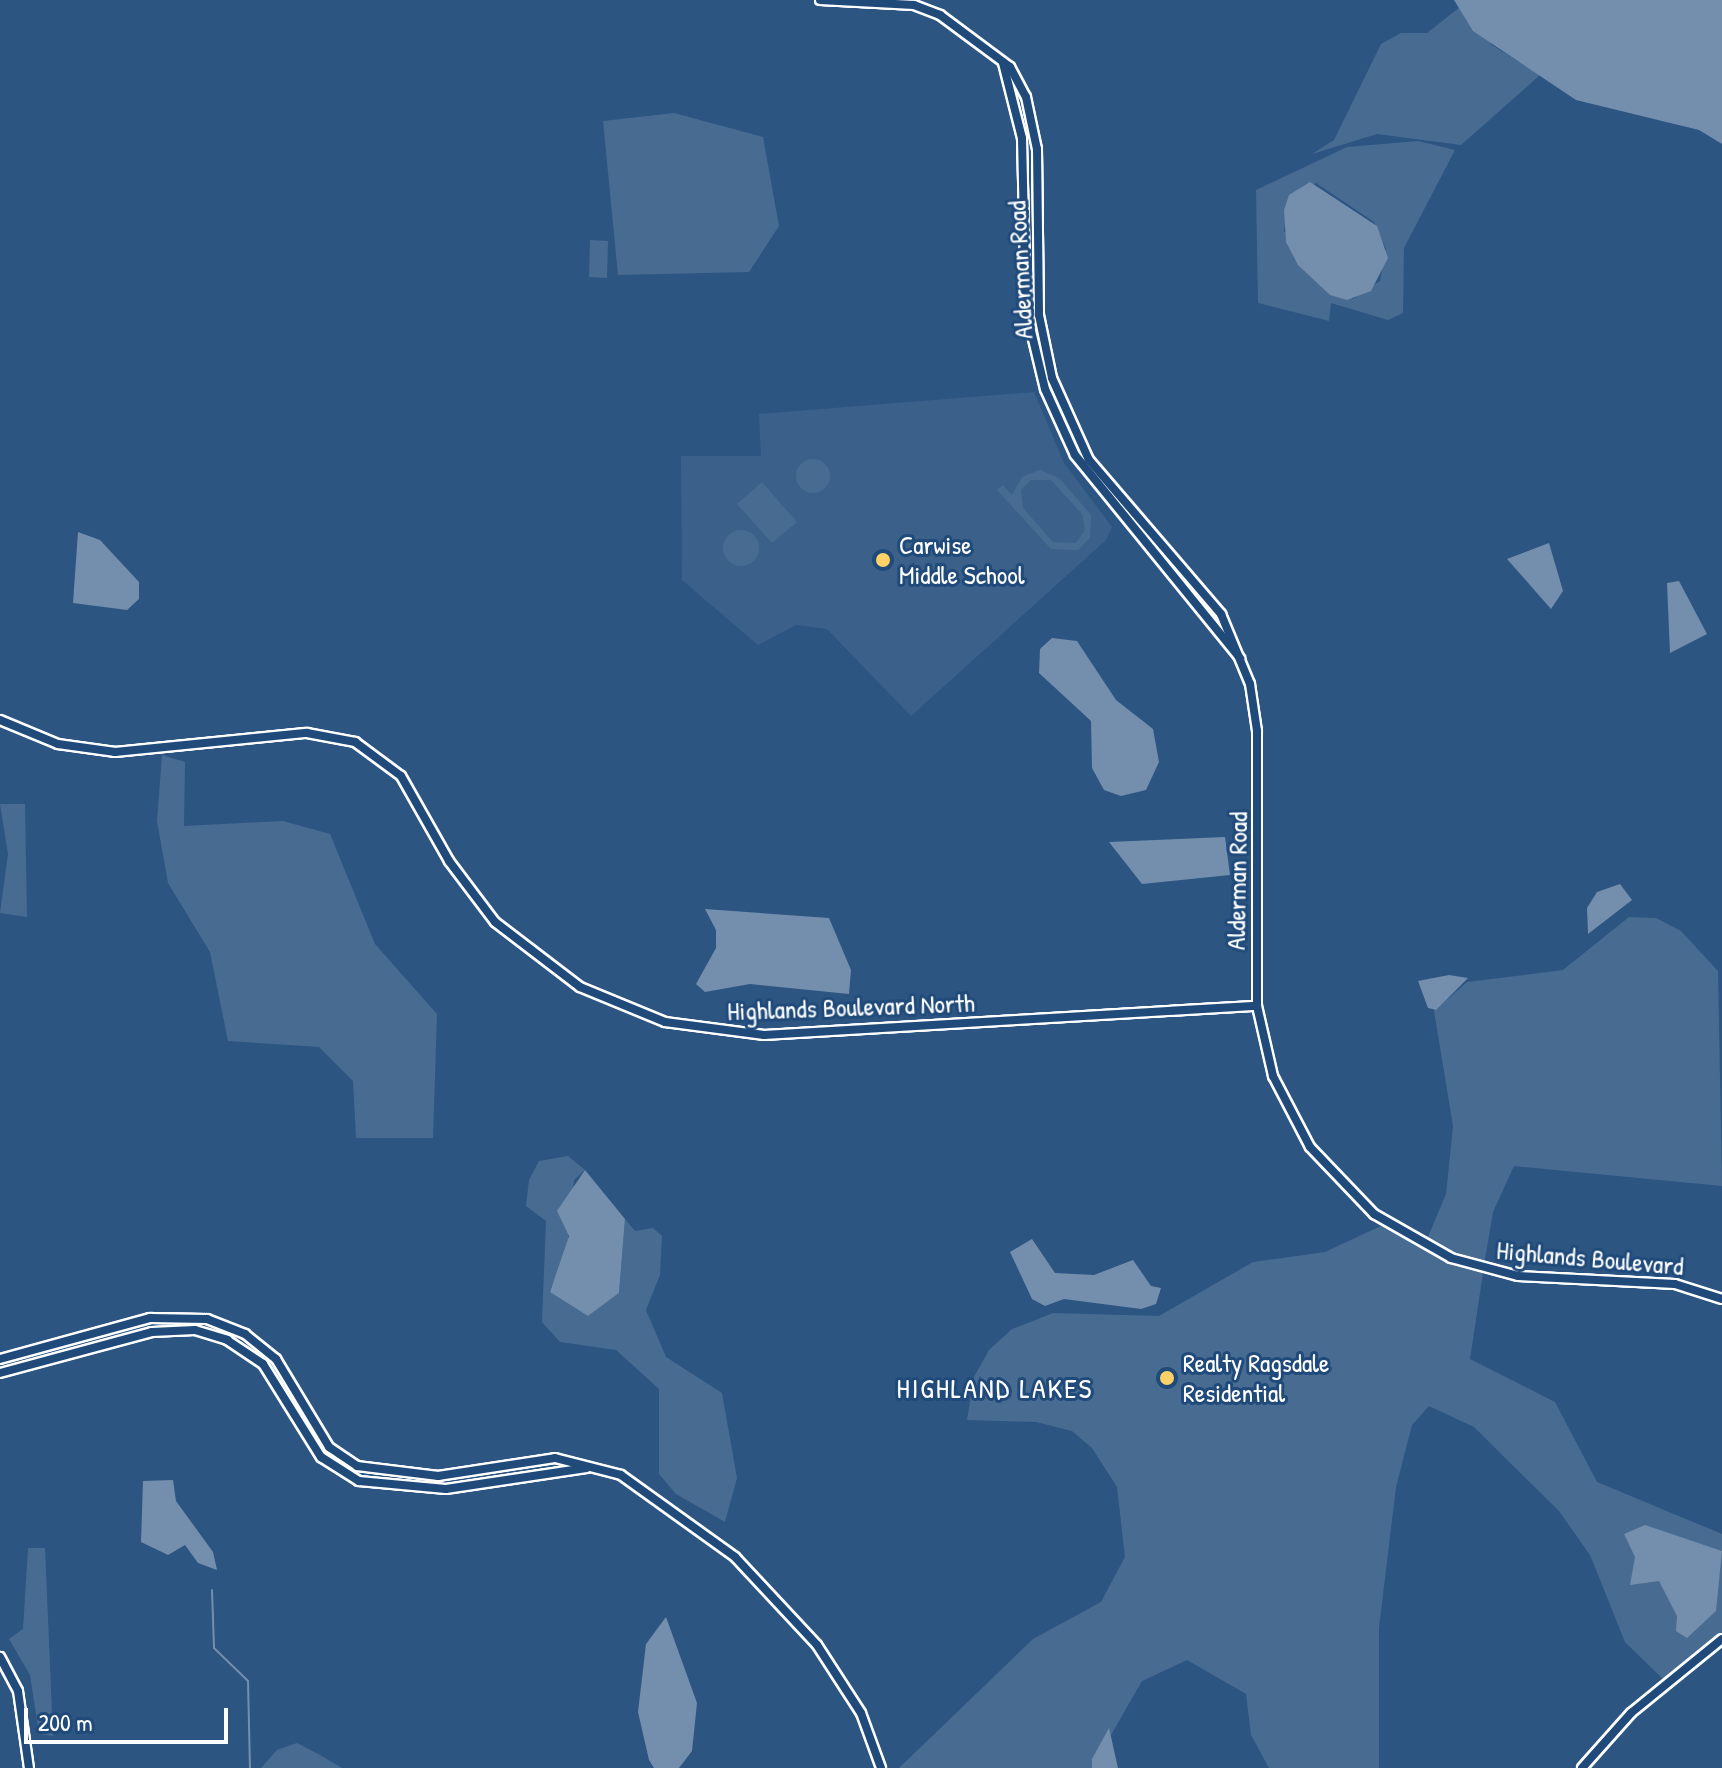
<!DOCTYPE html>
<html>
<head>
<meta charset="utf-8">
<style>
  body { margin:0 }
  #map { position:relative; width:1722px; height:1768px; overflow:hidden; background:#2c5582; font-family:"Patrick Hand",sans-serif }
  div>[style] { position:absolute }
  .built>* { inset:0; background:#3b618b }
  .green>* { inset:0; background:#486b92 }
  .round { border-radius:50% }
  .water>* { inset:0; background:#748fad }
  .stream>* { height:2px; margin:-1px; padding:0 1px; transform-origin:1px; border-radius:1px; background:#748fad }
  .roads { filter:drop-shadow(2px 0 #fff) drop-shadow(-2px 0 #fff) drop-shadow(0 2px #fff) drop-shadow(0 -2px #fff) }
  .minor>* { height:8px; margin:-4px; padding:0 4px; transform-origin:4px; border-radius:4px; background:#1f4a7a }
  .dots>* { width:22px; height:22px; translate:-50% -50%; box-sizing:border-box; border:4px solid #1f4a7a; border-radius:50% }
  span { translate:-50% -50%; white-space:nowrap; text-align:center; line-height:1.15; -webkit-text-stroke:6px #1f4a7a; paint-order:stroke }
  .street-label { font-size:26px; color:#fff }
  .poi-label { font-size:26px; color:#fff }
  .left { translate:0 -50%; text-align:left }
  .neighbourhood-label { font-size:28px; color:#fff; letter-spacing:2px }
  .scale { position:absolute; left:24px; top:1708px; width:204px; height:36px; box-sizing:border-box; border:4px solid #fff; border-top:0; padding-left:10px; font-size:24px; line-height:28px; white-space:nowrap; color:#fff; -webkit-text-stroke:6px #1f4a7a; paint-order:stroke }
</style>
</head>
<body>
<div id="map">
  <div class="built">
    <i style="clip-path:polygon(1034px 392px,1064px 463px,1112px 527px,1106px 540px,911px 716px,827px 629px,796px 625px,758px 645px,682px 580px,681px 456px,761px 456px,759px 414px)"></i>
  </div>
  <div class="green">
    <i style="clip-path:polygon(1460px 7px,1492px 45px,1540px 75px,1461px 145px,1377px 134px,1312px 154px,1334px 140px,1381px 44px,1401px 33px,1427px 33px)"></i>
    <i style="clip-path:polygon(674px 113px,763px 137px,779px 226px,749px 272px,618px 275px,603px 121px)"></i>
    <i style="clip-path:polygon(evenodd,1418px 141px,1455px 150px,1404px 248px,1403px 313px,1388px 320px,1331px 303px,1329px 321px,1258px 303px,1256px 190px,1347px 147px,1418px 141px,1316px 183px,1374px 222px,1386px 249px,1380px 281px,1353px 299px,1284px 231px,1288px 201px,1316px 183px)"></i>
    <i style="clip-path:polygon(590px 240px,608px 241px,607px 278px,589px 277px)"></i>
    <i class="round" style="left:796px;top:459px;width:34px;height:34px"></i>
    <i style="clip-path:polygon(evenodd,1040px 470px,1059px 478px,1091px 515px,1090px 538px,1078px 550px,1051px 549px,997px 490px,1003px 485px,1012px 495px,1022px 477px,1040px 470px,1031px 480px,1051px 480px,1082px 514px,1085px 530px,1076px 543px,1053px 542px,1023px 508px,1021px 490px,1031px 480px)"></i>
    <i style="clip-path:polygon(762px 482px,797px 522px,772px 543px,737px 504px)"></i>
    <i class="round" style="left:723px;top:530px;width:36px;height:36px"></i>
    <i style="clip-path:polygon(162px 755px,185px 762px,184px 826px,283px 821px,330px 834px,375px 944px,437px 1014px,433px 1138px,356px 1138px,353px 1081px,319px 1047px,228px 1041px,210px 952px,168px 883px,157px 821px)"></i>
    <i style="clip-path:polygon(0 804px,25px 804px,27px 917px,0 913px,8px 854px)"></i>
    <i style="clip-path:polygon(1629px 917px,1656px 918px,1681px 931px,1718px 971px,1722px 1186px,1514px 1166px,1493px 1212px,1484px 1265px,1399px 1227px,1428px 1237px,1446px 1194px,1453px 1126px,1434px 1011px,1467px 982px,1563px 970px)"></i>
    <i style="clip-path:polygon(568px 1156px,585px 1170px,574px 1180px,567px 1249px,550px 1291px,588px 1316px,619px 1293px,625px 1219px,635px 1231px,653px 1228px,662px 1236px,660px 1275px,646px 1310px,666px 1357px,722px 1393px,737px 1478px,725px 1522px,676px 1494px,659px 1474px,659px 1389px,616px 1350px,560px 1342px,542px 1322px,546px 1221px,526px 1206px,529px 1180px,539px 1161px)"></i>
    <i style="clip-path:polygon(1383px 1225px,1483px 1273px,1470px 1359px,1555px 1402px,1597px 1482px,1722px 1534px,1722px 1635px,1664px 1680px,1625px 1642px,1590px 1555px,1559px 1511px,1474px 1427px,1429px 1406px,1412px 1425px,1396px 1487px,1379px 1628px,1379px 1768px,1269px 1768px,1251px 1735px,1246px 1694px,1187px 1660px,1142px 1681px,1092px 1768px,899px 1768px,1033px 1639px,1101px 1602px,1125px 1557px,1117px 1487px,1092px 1448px,1072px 1431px,1036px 1422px,967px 1420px,974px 1377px,989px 1350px,1012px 1329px,1053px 1313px,1159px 1316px,1253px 1262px,1325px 1252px)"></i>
    <i style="clip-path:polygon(28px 1548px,45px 1548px,53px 1736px,39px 1734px,30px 1675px,9px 1639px,23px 1629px)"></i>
    <i style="clip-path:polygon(297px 1743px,320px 1755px,342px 1768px,261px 1768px,277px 1750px)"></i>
  </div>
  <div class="water">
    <i style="clip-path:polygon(1454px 0,1722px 0,1722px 144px,1699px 130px,1576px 100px,1473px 31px)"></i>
    <i style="clip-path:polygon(1310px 182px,1377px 226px,1388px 258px,1371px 291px,1347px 300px,1330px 295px,1298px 265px,1286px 242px,1284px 210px,1289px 195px)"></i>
    <i style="clip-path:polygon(78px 532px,100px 540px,139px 582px,139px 599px,127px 610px,73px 603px)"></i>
    <i style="clip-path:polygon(1549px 543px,1563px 591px,1551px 609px,1507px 559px)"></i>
    <i style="clip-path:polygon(1679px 581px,1707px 634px,1670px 653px,1667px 583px)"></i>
    <i style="clip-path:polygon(1052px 638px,1077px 641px,1116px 700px,1153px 729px,1159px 762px,1146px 790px,1121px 796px,1104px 790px,1092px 768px,1091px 721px,1039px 673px,1040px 649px)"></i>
    <i style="clip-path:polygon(1225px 837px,1230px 875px,1142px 884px,1109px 842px)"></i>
    <i style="clip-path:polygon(1620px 884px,1632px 900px,1588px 934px,1587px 908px,1597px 892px)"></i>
    <i style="clip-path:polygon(705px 909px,829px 918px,851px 970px,849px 994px,750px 984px,705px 992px,696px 984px,716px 948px,716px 930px)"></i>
    <i style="clip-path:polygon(1449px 975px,1468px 978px,1436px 1010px,1428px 1008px,1418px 981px)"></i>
    <i style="clip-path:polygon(585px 1170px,625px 1219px,619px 1293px,588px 1316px,550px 1292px,569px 1236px,557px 1211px)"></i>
    <i style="clip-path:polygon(1032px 1239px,1055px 1273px,1094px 1275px,1133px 1260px,1151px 1286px,1161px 1288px,1156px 1304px,1141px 1309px,1064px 1299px,1045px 1306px,1032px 1299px,1010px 1252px)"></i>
    <i style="clip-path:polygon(173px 1480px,176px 1501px,213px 1552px,217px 1570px,198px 1563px,185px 1545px,168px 1555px,141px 1542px,143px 1481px)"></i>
    <i style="clip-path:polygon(1645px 1525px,1722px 1551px,1716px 1611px,1687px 1638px,1676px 1631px,1677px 1616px,1659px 1581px,1630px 1585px,1635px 1557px,1624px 1534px)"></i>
    <i style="clip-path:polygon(666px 1617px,697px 1703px,692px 1751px,679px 1768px,654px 1768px,649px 1760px,638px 1712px,646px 1644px)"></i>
    <i style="clip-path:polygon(1109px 1728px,1118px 1768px,1092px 1768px,1092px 1759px)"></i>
  </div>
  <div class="stream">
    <i style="left:212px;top:1590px;width:58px;rotate:88deg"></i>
    <i style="left:214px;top:1648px;width:47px;rotate:44.1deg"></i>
    <i style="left:248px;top:1681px;width:87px;rotate:88.7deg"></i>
  </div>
  <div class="roads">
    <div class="minor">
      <i style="left:820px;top:0;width:94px;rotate:3deg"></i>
      <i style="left:914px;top:5px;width:28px;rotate:21deg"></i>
      <i style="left:940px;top:15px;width:87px;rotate:36.6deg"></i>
      <i style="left:1010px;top:67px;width:34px;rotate:62deg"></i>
      <i style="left:1026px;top:97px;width:53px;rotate:78.1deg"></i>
      <i style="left:1037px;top:149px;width:166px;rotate:89.3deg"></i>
      <i style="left:1039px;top:315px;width:64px;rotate:78.3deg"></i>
      <i style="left:1052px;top:378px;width:90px;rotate:65.7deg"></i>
      <i style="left:1089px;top:460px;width:203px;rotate:49.4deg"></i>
      <i style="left:1221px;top:614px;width:76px;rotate:67.5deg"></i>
      <i style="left:1250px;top:684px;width:48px;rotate:81.5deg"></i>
      <i style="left:1257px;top:731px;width:275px;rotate:90deg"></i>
      <i style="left:1257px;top:1006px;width:72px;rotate:77.1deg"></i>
      <i style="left:1273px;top:1076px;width:80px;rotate:62.5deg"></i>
      <i style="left:1310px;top:1147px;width:93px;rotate:46.3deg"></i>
      <i style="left:1374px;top:1214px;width:89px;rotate:29.7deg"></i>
      <i style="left:1451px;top:1258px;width:69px;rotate:15deg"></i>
      <i style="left:1518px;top:1276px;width:157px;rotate:2.9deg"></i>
      <i style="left:1675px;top:1284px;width:49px;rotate:17.7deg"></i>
      <i style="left:1003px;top:63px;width:77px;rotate:75.8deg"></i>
      <i style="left:1022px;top:138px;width:172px;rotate:88.7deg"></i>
      <i style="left:1026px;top:310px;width:81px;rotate:76.5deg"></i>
      <i style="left:1045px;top:389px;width:72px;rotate:65.6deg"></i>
      <i style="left:1075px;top:455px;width:262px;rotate:50.9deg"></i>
      <i style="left:0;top:720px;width:63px;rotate:22.5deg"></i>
      <i style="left:58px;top:744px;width:58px;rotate:8deg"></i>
      <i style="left:115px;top:752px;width:193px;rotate:-5.7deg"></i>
      <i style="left:307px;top:733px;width:49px;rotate:10.6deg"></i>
      <i style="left:355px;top:742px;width:57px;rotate:36.5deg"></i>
      <i style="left:401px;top:776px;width:98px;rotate:60.5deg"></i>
      <i style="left:449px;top:861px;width:76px;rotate:53deg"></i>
      <i style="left:495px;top:922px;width:107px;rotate:37.4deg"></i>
      <i style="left:580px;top:987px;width:92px;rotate:22.4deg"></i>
      <i style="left:665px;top:1022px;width:100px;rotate:7.5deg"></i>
      <i style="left:764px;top:1035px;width:494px;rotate:-3.4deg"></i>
      <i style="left:0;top:1359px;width:156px;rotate:-15.3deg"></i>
      <i style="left:150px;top:1318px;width:57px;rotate:1deg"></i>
      <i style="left:207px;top:1319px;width:41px;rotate:21.5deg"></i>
      <i style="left:245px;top:1334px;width:40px;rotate:39deg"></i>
      <i style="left:276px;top:1359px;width:103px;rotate:58.9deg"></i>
      <i style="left:329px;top:1447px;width:34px;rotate:34deg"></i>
      <i style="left:357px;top:1466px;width:82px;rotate:7deg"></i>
      <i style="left:438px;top:1476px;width:118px;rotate:-8.7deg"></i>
      <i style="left:555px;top:1458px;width:68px;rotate:14.4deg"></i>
      <i style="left:621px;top:1475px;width:140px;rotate:35.7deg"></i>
      <i style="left:735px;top:1557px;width:120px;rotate:47deg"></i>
      <i style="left:817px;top:1645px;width:81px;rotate:57.1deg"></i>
      <i style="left:861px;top:1713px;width:59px;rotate:70deg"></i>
      <i style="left:0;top:1373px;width:157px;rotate:-15.1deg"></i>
      <i style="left:152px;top:1332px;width:43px;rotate:-2.7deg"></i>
      <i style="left:195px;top:1330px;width:34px;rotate:17deg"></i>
      <i style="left:227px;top:1340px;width:43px;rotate:33.7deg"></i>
      <i style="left:263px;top:1364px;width:110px;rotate:58.1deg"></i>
      <i style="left:321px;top:1457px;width:45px;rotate:32.3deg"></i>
      <i style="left:359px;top:1481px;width:87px;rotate:5.3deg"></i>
      <i style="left:446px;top:1489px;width:142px;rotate:-8.5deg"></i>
      <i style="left:0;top:1657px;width:38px;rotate:62deg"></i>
      <i style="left:18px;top:1691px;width:78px;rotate:81.9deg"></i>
      <i style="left:1582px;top:1768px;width:74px;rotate:-48.3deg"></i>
      <i style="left:1631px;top:1713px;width:117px;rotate:-39.1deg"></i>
    </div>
  </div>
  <div class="dots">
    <i style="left:883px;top:560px;background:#ffd166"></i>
    <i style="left:1167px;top:1378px;background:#ffd166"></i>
  </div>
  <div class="street-label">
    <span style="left:1020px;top:270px;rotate:-93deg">Alderman Road</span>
    <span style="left:1237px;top:881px;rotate:-89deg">Alderman Road</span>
    <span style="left:851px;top:1007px;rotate:-2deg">Highlands Boulevard North</span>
    <span style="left:1590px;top:1258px;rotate:5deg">Highlands Boulevard</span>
  </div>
  <div class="poi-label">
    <span class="left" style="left:899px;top:560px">Carwise<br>Middle School</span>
    <span class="left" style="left:1183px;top:1378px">Realty Ragsdale<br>Residential</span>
  </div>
  <div class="neighbourhood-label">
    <span style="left:995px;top:1388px">HIGHLAND LAKES</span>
  </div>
  <div class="scale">200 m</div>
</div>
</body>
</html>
